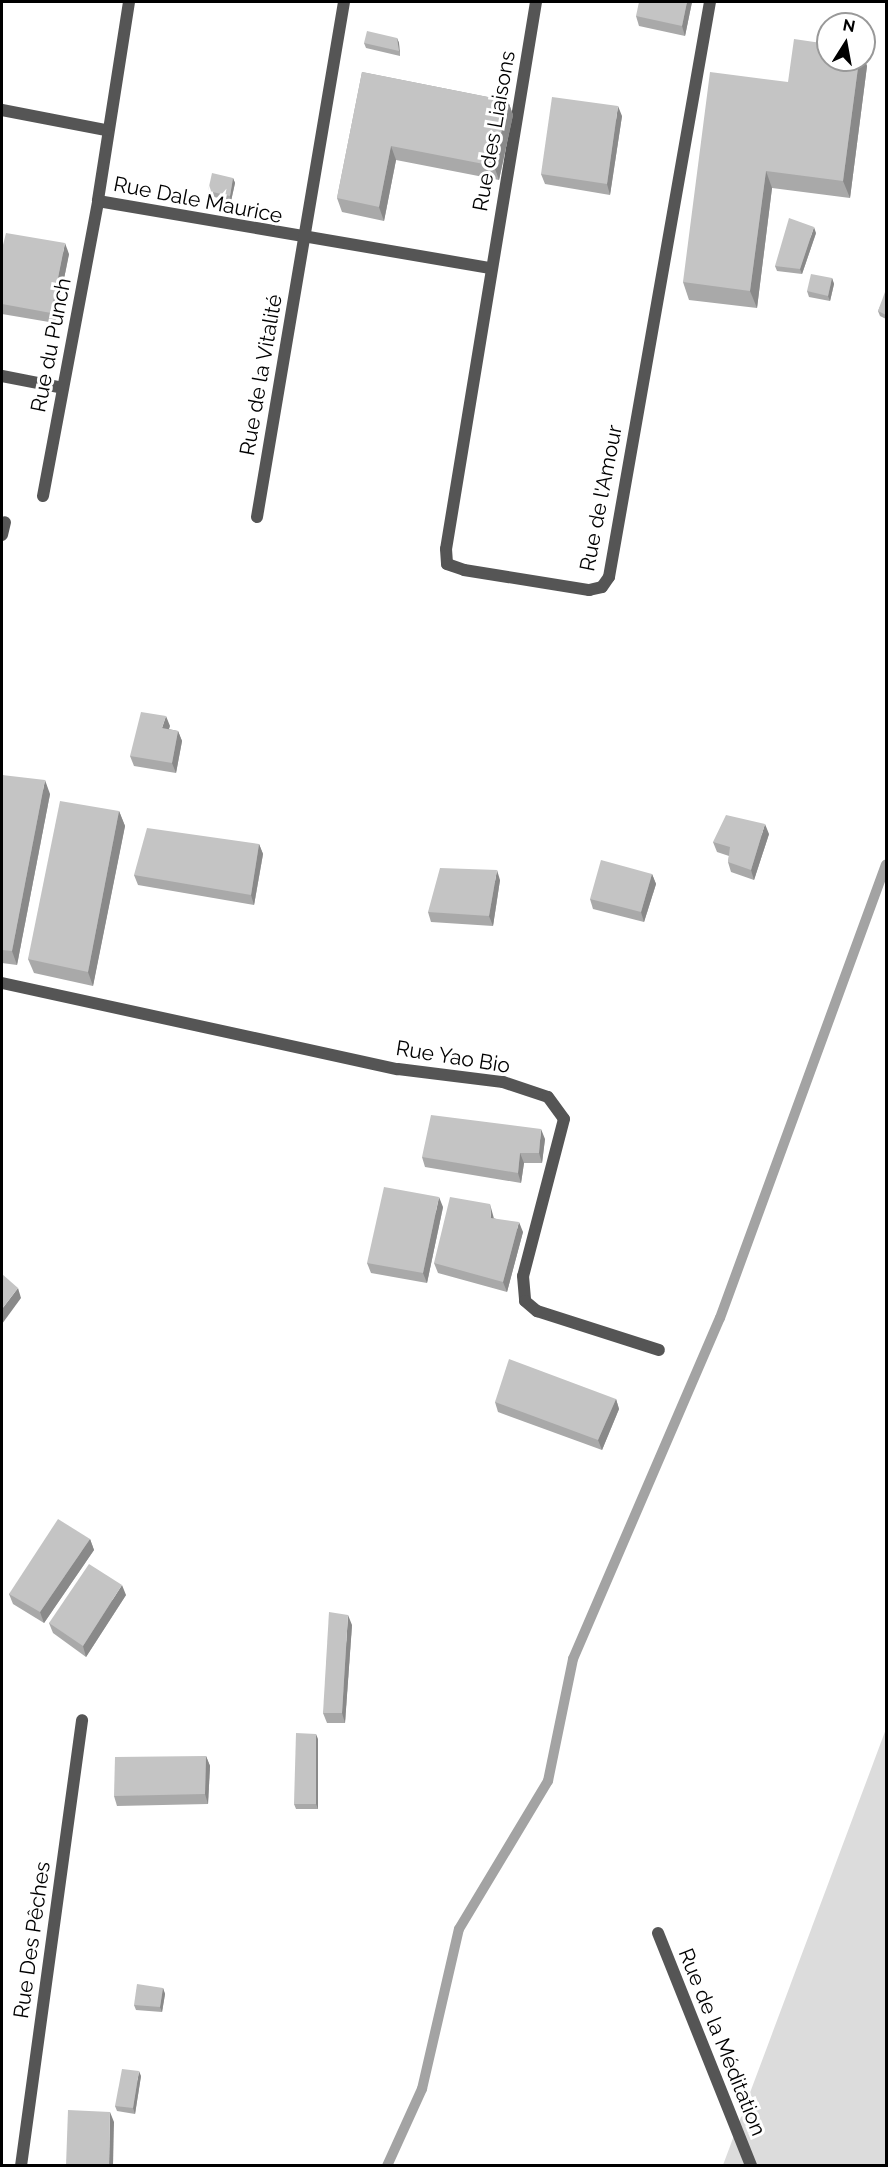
<!DOCTYPE html>
<html>
<head>
<meta charset="utf-8">
<style>
  body { margin:0 }
  #map { position:relative; width:888px; height:2167px; overflow:hidden; background:#fff; font-family:Raleway,sans-serif }
  div>[style] { position:absolute }
  .green>* { inset:0; background:#dcdcdc }
  .stream>* { height:10px; margin:-5px; padding:0 5px; transform-origin:5px; border-radius:5px; background:#a3a3a3 }
  .street>* { height:12px; margin:-6px; padding:0 6px; transform-origin:6px; border-radius:6px; background:#555 }
  .wall>* { inset:0; background:#a9a9a9 }
  .shaded-wall>* { inset:0; background:#898989 }
  .building>* { inset:0; background:#c4c4c4 }
  span { translate:-50% -50%; white-space:nowrap; text-align:center; line-height:1.15; -webkit-text-stroke:6px #fff; paint-order:stroke }
  .street-label { font-size:21px; color:#000 }
  .frame { position:absolute; inset:0; border:3px solid #000; pointer-events:none }
  .north { position:absolute; left:816px; top:12px; width:60px; height:60px; box-sizing:border-box; background:#fff; border:2px solid #999; border-radius:50%; rotate:11deg; font-size:16px; font-weight:700; line-height:24px; text-align:center; color:#000 }
  .north::after { content:''; display:block; margin:auto; width:21px; height:27px; background:#000; clip-path:polygon(50% 0,100% 100%,50% 72%,0 100%) }
</style>
</head>
<body>
<div id="map">
  <div class="green">
    <i style="clip-path:polygon(886px 1729px,886px 2165px,723px 2165px)"></i>
  </div>
  <div class="stream">
    <i style="left:387px;top:2166px;width:85px;rotate:-65.6deg"></i>
    <i style="left:422px;top:2089px;width:164px;rotate:-77deg"></i>
    <i style="left:459px;top:1929px;width:173px;rotate:-59deg"></i>
    <i style="left:548px;top:1781px;width:125px;rotate:-78.4deg"></i>
    <i style="left:573px;top:1659px;width:371px;rotate:-66.7deg"></i>
    <i style="left:720px;top:1318px;width:483px;rotate:-69.9deg"></i>
  </div>
  <div class="street">
    <i style="left:129px;top:2px;width:201px;rotate:98.9deg"></i>
    <i style="left:98px;top:201px;width:398px;rotate:9.7deg"></i>
    <i style="left:536px;top:2px;width:554px;rotate:99.34deg"></i>
    <i style="left:446px;top:549px;width:15px;rotate:86deg"></i>
    <i style="left:447px;top:564px;width:18px;rotate:19deg"></i>
    <i style="left:464px;top:570px;width:127px;rotate:9.1deg"></i>
    <i style="left:589px;top:590px;width:13px;rotate:-13deg"></i>
    <i style="left:602px;top:587px;width:12px;rotate:-55deg"></i>
    <i style="left:609px;top:577px;width:584px;rotate:-80.04deg"></i>
    <i style="left:2px;top:110px;width:106px;rotate:10.9deg"></i>
    <i style="left:2px;top:376px;width:62px;rotate:11.1deg"></i>
    <i style="left:43px;top:496px;width:300px;rotate:-79.4deg"></i>
    <i style="left:257px;top:517px;width:522px;rotate:-80.41deg"></i>
    <i style="left:2px;top:535px;width:13px;rotate:-77deg"></i>
    <i style="left:2px;top:983px;width:405px;rotate:12.3deg"></i>
    <i style="left:398px;top:1069px;width:106px;rotate:7.1deg"></i>
    <i style="left:503px;top:1082px;width:47px;rotate:18.4deg"></i>
    <i style="left:548px;top:1097px;width:27px;rotate:54deg"></i>
    <i style="left:564px;top:1119px;width:162px;rotate:104.6deg"></i>
    <i style="left:523px;top:1276px;width:25px;rotate:85deg"></i>
    <i style="left:525px;top:1301px;width:16px;rotate:40deg"></i>
    <i style="left:537px;top:1311px;width:128px;rotate:17.7deg"></i>
    <i style="left:658px;top:1933px;width:251px;rotate:68.2deg"></i>
    <i style="left:21px;top:2166px;width:450px;rotate:-82.2deg"></i>
  </div>
  <div class="wall">
    <i style="clip-path:polygon(692px 2px,685px 36px,639px 26px,636px 16px)"></i>
    <i style="clip-path:polygon(397px 38px,399px 43px,400px 56px,366px 48px,364px 43px)"></i>
    <i style="clip-path:polygon(864px 58px,867px 66px,850px 198px,772px 188px,757px 308px,689px 300px,683px 282px,788px 82px,864px 60px)"></i>
    <i style="clip-path:polygon(362px 72px,508px 101px,513px 115px,499px 180px,396px 160px,384px 221px,342px 212px,337px 198px)"></i>
    <i style="clip-path:polygon(622px 116px,610px 195px,545px 184px,541px 174px)"></i>
    <i style="clip-path:polygon(233px 178px,235px 183px,231px 201px,210px 196px,208px 191px)"></i>
    <i style="clip-path:polygon(816px 233px,802px 274px,777px 271px,775px 266px)"></i>
    <i style="clip-path:polygon(2px 249px,69px 254px,55px 323px,2px 314px)"></i>
    <i style="clip-path:polygon(832px 278px,834px 284px,830px 301px,809px 297px,807px 291px)"></i>
    <i style="clip-path:polygon(886px 293px,886px 319px,880px 316px,878px 311px)"></i>
    <i style="clip-path:polygon(170px 726px,169px 729px,178px 731px,182px 741px,176px 773px,134px 766px,130px 756px)"></i>
    <i style="clip-path:polygon(2px 775px,50px 794px,17px 965px,2px 963px)"></i>
    <i style="clip-path:polygon(119px 811px,125px 826px,93px 986px,34px 973px,28px 959px)"></i>
    <i style="clip-path:polygon(769px 834px,754px 880px,731px 872px,728px 862px,729px 856px,717px 852px,713px 842px)"></i>
    <i style="clip-path:polygon(259px 844px,263px 854px,254px 905px,138px 885px,134px 875px)"></i>
    <i style="clip-path:polygon(652px 874px,656px 884px,644px 922px,593px 909px,590px 899px)"></i>
    <i style="clip-path:polygon(500px 880px,493px 926px,431px 922px,428px 912px)"></i>
    <i style="clip-path:polygon(545px 1139px,542px 1163px,524px 1163px,521px 1183px,425px 1167px,422px 1157px)"></i>
    <i style="clip-path:polygon(443px 1207px,427px 1283px,371px 1273px,367px 1263px)"></i>
    <i style="clip-path:polygon(493px 1215px,494px 1218px,523px 1232px,507px 1292px,438px 1273px,434px 1263px)"></i>
    <i style="clip-path:polygon(616px 1399px,619px 1409px,602px 1450px,498px 1412px,495px 1402px)"></i>
    <i style="clip-path:polygon(90px 1539px,94px 1550px,44px 1623px,13px 1604px,9px 1594px)"></i>
    <i style="clip-path:polygon(126px 1595px,86px 1657px,53px 1633px,49px 1623px)"></i>
    <i style="clip-path:polygon(352px 1625px,345px 1723px,327px 1723px,323px 1713px)"></i>
    <i style="clip-path:polygon(318px 1739px,318px 1809px,296px 1809px,294px 1804px)"></i>
    <i style="clip-path:polygon(206px 1756px,210px 1766px,208px 1804px,117px 1806px,114px 1796px)"></i>
    <i style="clip-path:polygon(163px 1988px,165px 1994px,162px 2012px,136px 2010px,134px 2005px)"></i>
    <i style="clip-path:polygon(141px 2076px,135px 2114px,117px 2111px,115px 2106px)"></i>
  </div>
  <div class="shaded-wall">
    <i style="clip-path:polygon(687px 2px,692px 2px,685px 36px,682px 26px)"></i>
    <i style="clip-path:polygon(397px 38px,399px 43px,400px 56px,399px 51px)"></i>
    <i style="clip-path:polygon(864px 58px,867px 66px,850px 198px,843px 181px,859px 60px,864px 60px)"></i>
    <i style="clip-path:polygon(508px 101px,513px 115px,499px 180px,494px 166px)"></i>
    <i style="clip-path:polygon(618px 106px,622px 116px,610px 195px,607px 184px)"></i>
    <i style="clip-path:polygon(391px 146px,396px 160px,384px 221px,379px 207px)"></i>
    <i style="clip-path:polygon(766px 171px,772px 188px,757px 308px,750px 291px)"></i>
    <i style="clip-path:polygon(233px 178px,235px 183px,231px 201px,230px 196px)"></i>
    <i style="clip-path:polygon(814px 227px,816px 233px,802px 274px,800px 269px)"></i>
    <i style="clip-path:polygon(65px 243px,69px 254px,55px 323px,51px 313px)"></i>
    <i style="clip-path:polygon(832px 278px,834px 284px,830px 301px,828px 296px)"></i>
    <i style="clip-path:polygon(166px 716px,170px 726px,165px 738px,162px 728px)"></i>
    <i style="clip-path:polygon(178px 731px,182px 741px,176px 773px,172px 763px)"></i>
    <i style="clip-path:polygon(45px 780px,50px 794px,17px 965px,12px 951px)"></i>
    <i style="clip-path:polygon(119px 811px,125px 826px,93px 986px,88px 972px)"></i>
    <i style="clip-path:polygon(765px 824px,769px 834px,754px 880px,751px 870px)"></i>
    <i style="clip-path:polygon(259px 844px,263px 854px,254px 905px,251px 895px)"></i>
    <i style="clip-path:polygon(497px 870px,500px 880px,493px 926px,489px 916px)"></i>
    <i style="clip-path:polygon(652px 874px,656px 884px,644px 922px,641px 912px)"></i>
    <i style="clip-path:polygon(541px 1129px,545px 1139px,542px 1163px,539px 1153px)"></i>
    <i style="clip-path:polygon(520px 1153px,524px 1163px,521px 1183px,518px 1173px)"></i>
    <i style="clip-path:polygon(439px 1197px,443px 1207px,427px 1283px,423px 1273px)"></i>
    <i style="clip-path:polygon(490px 1204px,493px 1215px,494px 1228px,491px 1218px)"></i>
    <i style="clip-path:polygon(519px 1222px,523px 1232px,507px 1292px,503px 1282px)"></i>
    <i style="clip-path:polygon(18px 1288px,21px 1298px,2px 1324px,2px 1309px)"></i>
    <i style="clip-path:polygon(616px 1399px,619px 1409px,602px 1450px,598px 1440px)"></i>
    <i style="clip-path:polygon(90px 1539px,94px 1550px,44px 1623px,40px 1612px)"></i>
    <i style="clip-path:polygon(122px 1585px,126px 1595px,86px 1657px,83px 1646px)"></i>
    <i style="clip-path:polygon(348px 1615px,352px 1625px,345px 1723px,342px 1713px)"></i>
    <i style="clip-path:polygon(316px 1734px,318px 1739px,318px 1809px,316px 1804px)"></i>
    <i style="clip-path:polygon(206px 1756px,210px 1766px,208px 1804px,205px 1794px)"></i>
    <i style="clip-path:polygon(163px 1988px,165px 1994px,162px 2012px,160px 2007px)"></i>
    <i style="clip-path:polygon(139px 2071px,141px 2076px,135px 2114px,133px 2108px)"></i>
    <i style="clip-path:polygon(110px 2112px,114px 2122px,113px 2166px,109px 2166px)"></i>
  </div>
  <div class="building">
    <i style="clip-path:polygon(639px 2px,687px 2px,682px 26px,636px 16px)"></i>
    <i style="clip-path:polygon(367px 31px,397px 38px,399px 51px,364px 43px)"></i>
    <i style="clip-path:polygon(794px 39px,828px 44px,828px 60px,859px 60px,843px 181px,766px 171px,750px 291px,683px 282px,710px 72px,788px 82px)"></i>
    <i style="clip-path:polygon(362px 72px,508px 101px,494px 166px,391px 146px,379px 207px,337px 198px)"></i>
    <i style="clip-path:polygon(552px 97px,618px 106px,607px 184px,541px 174px)"></i>
    <i style="clip-path:polygon(212px 173px,233px 178px,230px 196px,208px 191px)"></i>
    <i style="clip-path:polygon(789px 218px,814px 227px,800px 269px,775px 266px)"></i>
    <i style="clip-path:polygon(6px 233px,65px 243px,51px 313px,2px 304px,2px 249px)"></i>
    <i style="clip-path:polygon(811px 274px,832px 278px,828px 296px,807px 291px)"></i>
    <i style="clip-path:polygon(885px 292px,886px 293px,886px 315px,878px 311px)"></i>
    <i style="clip-path:polygon(141px 712px,166px 716px,162px 728px,178px 731px,172px 763px,130px 756px)"></i>
    <i style="clip-path:polygon(2px 775px,45px 780px,12px 951px,2px 950px)"></i>
    <i style="clip-path:polygon(60px 801px,119px 811px,88px 972px,28px 959px)"></i>
    <i style="clip-path:polygon(726px 815px,765px 824px,751px 870px,728px 862px,730px 847px,713px 842px)"></i>
    <i style="clip-path:polygon(147px 828px,259px 844px,251px 895px,134px 875px)"></i>
    <i style="clip-path:polygon(601px 860px,652px 874px,641px 912px,590px 899px)"></i>
    <i style="clip-path:polygon(440px 868px,497px 870px,489px 916px,428px 912px)"></i>
    <i style="clip-path:polygon(431px 1115px,541px 1129px,539px 1153px,520px 1153px,518px 1173px,422px 1157px)"></i>
    <i style="clip-path:polygon(384px 1187px,439px 1197px,423px 1273px,367px 1263px)"></i>
    <i style="clip-path:polygon(450px 1197px,490px 1204px,491px 1218px,519px 1222px,503px 1282px,434px 1263px)"></i>
    <i style="clip-path:polygon(2px 1274px,18px 1288px,2px 1309px)"></i>
    <i style="clip-path:polygon(509px 1359px,616px 1399px,598px 1440px,495px 1402px)"></i>
    <i style="clip-path:polygon(58px 1519px,90px 1539px,40px 1612px,9px 1594px)"></i>
    <i style="clip-path:polygon(89px 1564px,122px 1585px,83px 1646px,49px 1623px)"></i>
    <i style="clip-path:polygon(329px 1612px,348px 1615px,342px 1713px,323px 1713px)"></i>
    <i style="clip-path:polygon(296px 1733px,316px 1734px,316px 1804px,294px 1804px)"></i>
    <i style="clip-path:polygon(206px 1756px,205px 1794px,114px 1796px,115px 1757px)"></i>
    <i style="clip-path:polygon(137px 1984px,163px 1988px,160px 2007px,134px 2005px)"></i>
    <i style="clip-path:polygon(122px 2069px,139px 2071px,133px 2108px,115px 2106px)"></i>
    <i style="clip-path:polygon(68px 2110px,110px 2112px,109px 2166px,66px 2166px)"></i>
  </div>
  <div class="street-label">
    <span style="left:494px;top:131px;rotate:-80deg">Rue des Liaisons</span>
    <span style="left:198px;top:200px;rotate:11deg">Rue Dale Maurice</span>
    <span style="left:51px;top:345px;rotate:-79deg">Rue du Punch</span>
    <span style="left:261px;top:375px;rotate:-80deg">Rue de la Vitalité</span>
    <span style="left:601px;top:498px;rotate:-79deg">Rue de l'Amour</span>
    <span style="left:453px;top:1057px;rotate:9deg">Rue Yao Bio</span>
    <span style="left:32px;top:1940px;rotate:-82deg">Rue Des Pêches</span>
    <span style="left:722px;top:2042px;rotate:68deg">Rue de la Méditation</span>
  </div>
  <div class="frame"></div>
  <div class="north">N</div>
</div>
</body>
</html>
